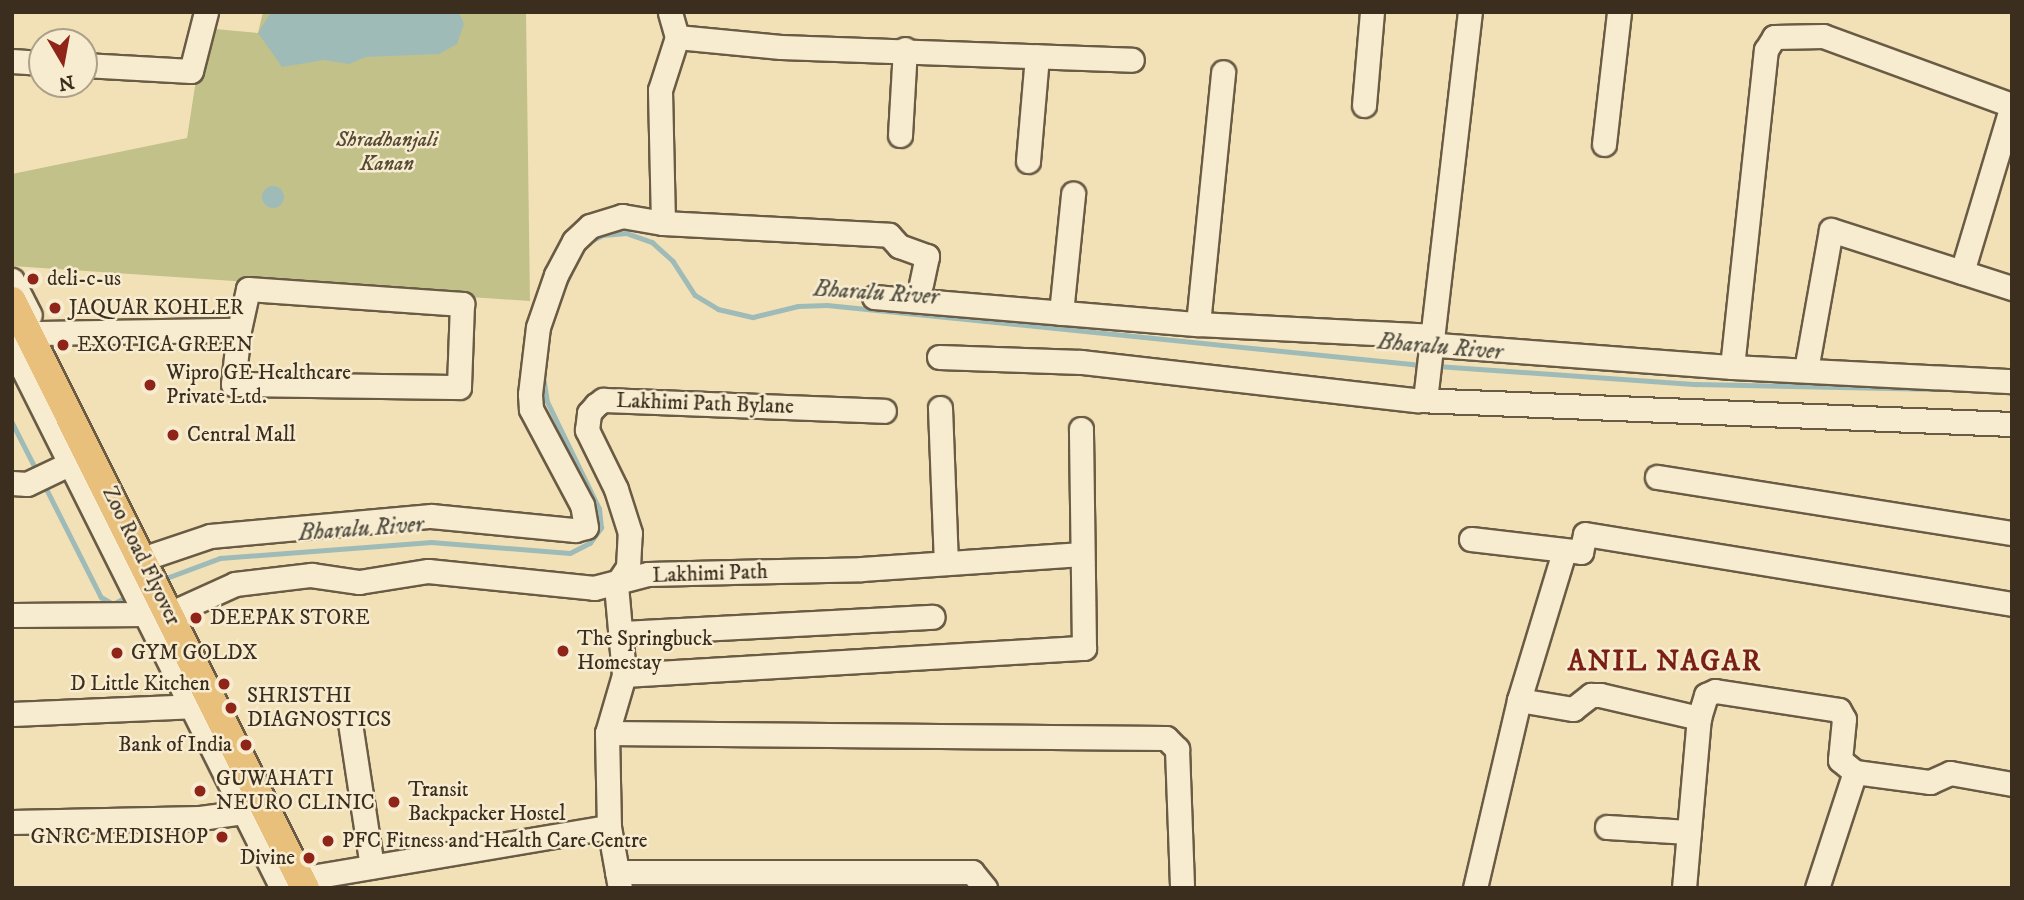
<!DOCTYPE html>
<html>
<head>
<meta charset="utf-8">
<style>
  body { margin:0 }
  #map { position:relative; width:2024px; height:900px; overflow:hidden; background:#f2e1b6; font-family:"IM FELL DW Pica",serif }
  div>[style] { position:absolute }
  .green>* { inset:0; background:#c2c189 }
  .water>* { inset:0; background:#9fbbb8 }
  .round { border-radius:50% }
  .stream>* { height:4.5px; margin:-2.25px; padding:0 2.25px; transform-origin:2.25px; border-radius:2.25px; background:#9fbbb8 }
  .roads { filter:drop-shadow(2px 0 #6a5b45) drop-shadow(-2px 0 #6a5b45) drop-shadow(0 2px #6a5b45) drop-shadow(0 -2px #6a5b45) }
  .minor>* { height:23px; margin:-11.5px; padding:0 11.5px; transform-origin:11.5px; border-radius:11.5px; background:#f7ecd0 }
  .major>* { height:28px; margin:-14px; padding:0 14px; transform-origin:14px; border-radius:14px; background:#e9c07b }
  .dots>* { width:19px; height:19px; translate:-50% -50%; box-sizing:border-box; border:4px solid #f7ecd0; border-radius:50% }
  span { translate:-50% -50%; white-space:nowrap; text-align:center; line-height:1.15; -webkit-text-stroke:5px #f7ecd0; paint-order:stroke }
  .park-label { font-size:21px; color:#574b34; font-style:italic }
  .poi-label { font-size:21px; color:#3c2e1f }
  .left { translate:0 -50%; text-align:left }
  .right { translate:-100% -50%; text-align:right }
  .street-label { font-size:21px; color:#3c2e1f }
  .water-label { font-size:23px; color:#555145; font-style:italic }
  .district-label { font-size:28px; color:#7a1f14; font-weight:700; letter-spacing:2px }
  .frame { position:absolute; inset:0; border:14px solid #3c2e1f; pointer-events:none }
  .north { position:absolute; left:28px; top:28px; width:70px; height:70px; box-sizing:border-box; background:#f7ecd0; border:2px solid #aca089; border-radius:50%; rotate:170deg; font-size:19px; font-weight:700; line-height:28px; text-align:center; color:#3c2e1f }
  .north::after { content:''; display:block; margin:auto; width:24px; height:32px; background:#8f2418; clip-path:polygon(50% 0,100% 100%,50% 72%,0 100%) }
</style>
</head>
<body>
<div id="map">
  <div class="green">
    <i style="clip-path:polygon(263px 12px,526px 12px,530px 301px,12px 266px,12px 174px,187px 138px,204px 28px,258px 33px)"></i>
  </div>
  <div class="water">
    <i style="clip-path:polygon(271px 12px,459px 12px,464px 24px,457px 44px,439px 54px,366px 57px,349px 64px,324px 60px,282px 67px,258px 33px)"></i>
    <i class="round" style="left:262px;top:186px;width:22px;height:22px"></i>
  </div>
  <div class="stream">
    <i style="left:586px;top:243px;width:19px;rotate:-25deg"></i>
    <i style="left:603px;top:235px;width:23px;rotate:-5deg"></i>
    <i style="left:626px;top:233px;width:28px;rotate:19deg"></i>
    <i style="left:652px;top:242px;width:28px;rotate:42deg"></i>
    <i style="left:673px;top:261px;width:40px;rotate:57.1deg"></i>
    <i style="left:695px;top:295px;width:27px;rotate:31deg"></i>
    <i style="left:718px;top:309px;width:36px;rotate:13deg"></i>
    <i style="left:753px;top:317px;width:46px;rotate:-13.7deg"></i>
    <i style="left:798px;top:306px;width:29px;rotate:-2deg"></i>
    <i style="left:827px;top:305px;width:597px;rotate:5.77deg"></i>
    <i style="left:561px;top:293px;width:33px;rotate:-65deg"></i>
    <i style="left:1437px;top:366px;width:260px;rotate:4deg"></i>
    <i style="left:1696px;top:384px;width:242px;rotate:1.2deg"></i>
    <i style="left:12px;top:422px;width:55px;rotate:63deg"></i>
    <i style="left:43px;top:482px;width:129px;rotate:63.2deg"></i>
    <i style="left:101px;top:597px;width:14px;rotate:30deg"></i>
    <i style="left:113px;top:604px;width:17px;rotate:-28deg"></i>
    <i style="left:161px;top:580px;width:63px;rotate:-20.4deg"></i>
    <i style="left:220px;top:558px;width:212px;rotate:-4.3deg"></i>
    <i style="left:431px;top:542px;width:139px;rotate:4.5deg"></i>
    <i style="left:570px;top:553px;width:22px;rotate:-27deg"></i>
    <i style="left:590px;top:543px;width:19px;rotate:-54deg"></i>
    <i style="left:601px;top:528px;width:19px;rotate:-96deg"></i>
    <i style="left:599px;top:509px;width:119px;rotate:-115.9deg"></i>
    <i style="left:547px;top:402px;width:24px;rotate:-99deg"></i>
  </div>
  <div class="roads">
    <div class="minor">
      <i style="left:677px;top:37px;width:104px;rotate:5.5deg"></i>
      <i style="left:781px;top:47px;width:351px;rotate:2.1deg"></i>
      <i style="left:12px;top:61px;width:30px;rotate:4deg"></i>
      <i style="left:84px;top:65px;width:107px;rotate:3.2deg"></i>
      <i style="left:191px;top:71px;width:61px;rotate:-75.7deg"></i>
      <i style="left:1364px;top:105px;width:93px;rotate:-85.1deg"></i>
      <i style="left:900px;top:135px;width:86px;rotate:-86.7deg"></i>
      <i style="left:1604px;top:144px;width:133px;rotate:-83.5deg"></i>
      <i style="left:1028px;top:161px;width:105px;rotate:-85.1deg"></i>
      <i style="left:663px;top:223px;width:133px;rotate:-91.3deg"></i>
      <i style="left:660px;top:90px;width:56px;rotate:-72.2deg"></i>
      <i style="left:677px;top:37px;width:26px;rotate:-106deg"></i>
      <i style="left:1962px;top:272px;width:174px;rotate:-73.3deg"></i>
      <i style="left:12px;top:280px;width:39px;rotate:63deg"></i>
      <i style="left:874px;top:297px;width:325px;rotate:4.8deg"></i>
      <i style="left:1198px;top:324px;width:233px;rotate:2.9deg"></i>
      <i style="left:1431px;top:336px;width:11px;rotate:52deg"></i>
      <i style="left:1438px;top:345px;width:295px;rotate:4.3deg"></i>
      <i style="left:1732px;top:367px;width:280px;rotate:2.9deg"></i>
      <i style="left:1061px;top:313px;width:120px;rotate:-84.2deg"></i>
      <i style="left:1198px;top:324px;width:253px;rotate:-84.3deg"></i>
      <i style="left:39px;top:333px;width:200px;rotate:-0.9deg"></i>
      <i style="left:239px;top:330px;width:42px;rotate:-77.6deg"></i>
      <i style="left:248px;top:289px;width:215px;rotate:4deg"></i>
      <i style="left:462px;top:304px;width:83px;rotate:92.1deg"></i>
      <i style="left:459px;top:387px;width:226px;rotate:-179.2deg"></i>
      <i style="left:233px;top:384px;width:54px;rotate:-83.7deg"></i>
      <i style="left:12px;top:347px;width:605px;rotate:63.48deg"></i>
      <i style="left:939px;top:357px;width:142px;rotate:2deg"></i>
      <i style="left:1081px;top:362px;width:338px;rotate:6.5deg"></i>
      <i style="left:1417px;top:400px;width:595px;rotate:2.31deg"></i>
      <i style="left:1732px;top:367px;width:319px;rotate:-83.9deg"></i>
      <i style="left:1766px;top:50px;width:15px;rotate:-58deg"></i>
      <i style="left:1774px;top:37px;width:49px;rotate:-1.2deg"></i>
      <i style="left:1823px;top:36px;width:201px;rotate:20.1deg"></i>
      <i style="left:1806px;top:370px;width:142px;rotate:-79.9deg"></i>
      <i style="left:1831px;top:230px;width:190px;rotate:17.8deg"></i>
      <i style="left:1425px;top:400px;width:391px;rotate:-83.4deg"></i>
      <i style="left:940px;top:408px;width:155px;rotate:87.8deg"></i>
      <i style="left:1657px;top:477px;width:359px;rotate:9deg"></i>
      <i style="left:12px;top:483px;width:15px;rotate:4deg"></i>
      <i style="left:27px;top:484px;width:49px;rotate:-25.5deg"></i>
      <i style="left:1471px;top:539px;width:111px;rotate:6.7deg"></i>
      <i style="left:1581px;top:552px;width:18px;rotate:-77deg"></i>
      <i style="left:1585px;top:534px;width:433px;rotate:9.3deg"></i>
      <i style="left:154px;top:555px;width:59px;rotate:-18.7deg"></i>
      <i style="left:210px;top:536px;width:222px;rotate:-5.2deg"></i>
      <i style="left:431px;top:516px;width:145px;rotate:5.6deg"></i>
      <i style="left:575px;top:530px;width:11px;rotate:-15deg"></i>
      <i style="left:586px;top:527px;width:22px;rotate:-100deg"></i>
      <i style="left:582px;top:505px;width:109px;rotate:-118deg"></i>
      <i style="left:531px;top:409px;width:15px;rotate:-94deg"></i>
      <i style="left:530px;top:394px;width:67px;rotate:-83.2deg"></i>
      <i style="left:538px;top:327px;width:55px;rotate:-70.9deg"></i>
      <i style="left:556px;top:275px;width:38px;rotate:-62deg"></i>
      <i style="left:574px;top:241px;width:22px;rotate:-43deg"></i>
      <i style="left:590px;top:226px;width:34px;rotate:-17deg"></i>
      <i style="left:622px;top:216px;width:42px;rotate:9.7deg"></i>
      <i style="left:663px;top:223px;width:226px;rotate:3deg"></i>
      <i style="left:889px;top:235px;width:15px;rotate:48deg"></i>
      <i style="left:899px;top:246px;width:30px;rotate:20deg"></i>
      <i style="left:927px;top:256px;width:29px;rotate:102deg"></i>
      <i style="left:616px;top:585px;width:22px;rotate:-56deg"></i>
      <i style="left:628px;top:567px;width:34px;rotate:-87deg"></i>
      <i style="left:630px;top:533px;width:46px;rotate:-107.7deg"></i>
      <i style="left:616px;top:489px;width:66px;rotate:-116.2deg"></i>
      <i style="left:587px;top:430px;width:17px;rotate:-83deg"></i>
      <i style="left:589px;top:413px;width:11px;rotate:-49deg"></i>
      <i style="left:596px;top:405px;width:9px;rotate:-36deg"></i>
      <i style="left:603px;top:400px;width:281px;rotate:2.2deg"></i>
      <i style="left:616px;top:585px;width:90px;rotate:84.9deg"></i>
      <i style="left:624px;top:675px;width:60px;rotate:106.3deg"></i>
      <i style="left:607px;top:733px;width:94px;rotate:88.8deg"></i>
      <i style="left:609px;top:827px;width:62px;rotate:79.8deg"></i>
      <i style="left:180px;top:609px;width:60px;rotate:-24.4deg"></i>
      <i style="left:235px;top:584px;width:77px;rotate:-6.8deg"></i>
      <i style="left:311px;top:575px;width:49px;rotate:8.3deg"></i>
      <i style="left:359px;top:582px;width:70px;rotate:-9.1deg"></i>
      <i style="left:428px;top:571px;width:167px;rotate:5.8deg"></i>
      <i style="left:594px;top:588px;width:56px;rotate:-14.5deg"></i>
      <i style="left:648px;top:574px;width:214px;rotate:-1.3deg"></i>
      <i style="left:862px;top:569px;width:220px;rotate:-3.9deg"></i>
      <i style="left:12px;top:615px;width:134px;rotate:-0.4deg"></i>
      <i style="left:623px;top:633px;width:310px;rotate:-3deg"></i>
      <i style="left:624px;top:675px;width:461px;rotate:-3.4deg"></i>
      <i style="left:1084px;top:648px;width:219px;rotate:-90.8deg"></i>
      <i style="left:1519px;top:700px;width:55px;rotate:9.5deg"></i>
      <i style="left:1573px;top:709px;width:23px;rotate:-38deg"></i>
      <i style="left:1591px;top:695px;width:9px"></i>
      <i style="left:1600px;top:695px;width:102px;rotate:13.1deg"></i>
      <i style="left:12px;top:714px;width:180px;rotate:-2.5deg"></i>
      <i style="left:350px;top:723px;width:145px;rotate:81.3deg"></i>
      <i style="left:607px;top:733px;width:559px;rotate:0.51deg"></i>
      <i style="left:1166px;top:738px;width:16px;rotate:45deg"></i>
      <i style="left:1177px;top:749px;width:139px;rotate:87.9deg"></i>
      <i style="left:12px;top:822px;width:188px;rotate:-1.2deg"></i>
      <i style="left:200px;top:818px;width:44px;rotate:-7.8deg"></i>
      <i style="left:1607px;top:827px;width:82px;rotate:3.5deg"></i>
      <i style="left:617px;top:872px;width:355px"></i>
      <i style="left:972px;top:872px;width:21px;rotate:51deg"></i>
      <i style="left:312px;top:877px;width:301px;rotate:-9.6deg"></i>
      <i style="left:1475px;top:888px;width:193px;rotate:-76.8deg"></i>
      <i style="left:1519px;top:700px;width:155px;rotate:-73.1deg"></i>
      <i style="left:1684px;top:888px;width:171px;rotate:-85deg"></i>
      <i style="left:1699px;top:718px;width:24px;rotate:-73deg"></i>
      <i style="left:1706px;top:695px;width:10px;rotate:-24deg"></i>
      <i style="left:1715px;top:691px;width:125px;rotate:8.7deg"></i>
      <i style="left:1839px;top:710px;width:10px;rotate:61deg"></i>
      <i style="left:1844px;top:719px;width:41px;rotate:95.6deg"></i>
      <i style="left:1840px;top:760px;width:19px;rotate:39deg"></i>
      <i style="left:1817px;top:888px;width:122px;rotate:-71.9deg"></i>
      <i style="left:1855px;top:772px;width:76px;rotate:7.6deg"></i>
      <i style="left:1930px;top:782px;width:22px;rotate:-24deg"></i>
      <i style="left:1950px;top:773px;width:63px;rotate:10.1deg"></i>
    </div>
    <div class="major">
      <i style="left:12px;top:301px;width:656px;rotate:63.47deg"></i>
    </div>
  </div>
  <div class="dots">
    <i style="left:33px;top:279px;background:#8f2418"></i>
    <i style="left:55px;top:308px;background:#8f2418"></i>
    <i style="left:63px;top:345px;background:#8f2418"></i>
    <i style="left:150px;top:385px;background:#8f2418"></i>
    <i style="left:173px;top:435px;background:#8f2418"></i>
    <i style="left:196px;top:618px;background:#8f2418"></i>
    <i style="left:563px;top:651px;background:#8f2418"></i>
    <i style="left:117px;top:653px;background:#8f2418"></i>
    <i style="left:224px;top:684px;background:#8f2418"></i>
    <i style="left:231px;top:708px;background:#8f2418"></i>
    <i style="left:246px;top:745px;background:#8f2418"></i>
    <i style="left:200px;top:791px;background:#8f2418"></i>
    <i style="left:394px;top:802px;background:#8f2418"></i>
    <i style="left:222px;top:837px;background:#8f2418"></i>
    <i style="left:328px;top:841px;background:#8f2418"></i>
    <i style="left:309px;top:858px;background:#8f2418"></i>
  </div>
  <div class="park-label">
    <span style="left:387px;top:152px">Shradhanjali<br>Kanan</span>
  </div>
  <div class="poi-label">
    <span class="left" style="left:47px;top:279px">deli-c-us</span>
    <span class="left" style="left:69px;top:308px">JAQUAR KOHLER</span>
    <span class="left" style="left:77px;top:345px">EXOTICA GREEN</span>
    <span class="left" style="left:166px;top:385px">Wipro GE Healthcare<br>Private Ltd.</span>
    <span class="left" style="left:187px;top:435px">Central Mall</span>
    <span class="left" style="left:210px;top:618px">DEEPAK STORE</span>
    <span class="left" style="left:577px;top:651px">The Springbuck<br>Homestay</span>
    <span class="left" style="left:131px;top:653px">GYM GOLDX</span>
    <span class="right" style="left:210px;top:684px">D Little Kitchen</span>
    <span class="left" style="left:247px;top:708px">SHRISTHI<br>DIAGNOSTICS</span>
    <span class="right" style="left:232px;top:745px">Bank of India</span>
    <span class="left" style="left:216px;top:791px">GUWAHATI<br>NEURO CLINIC</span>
    <span class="left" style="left:408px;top:802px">Transit<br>Backpacker Hostel</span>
    <span class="right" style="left:208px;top:837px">GNRC MEDISHOP</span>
    <span class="left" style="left:342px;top:841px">PFC Fitness and Health Care Centre</span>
    <span class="right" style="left:295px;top:858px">Divine</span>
  </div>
  <div class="street-label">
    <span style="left:705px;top:404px;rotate:2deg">Lakhimi Path Bylane</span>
    <span style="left:141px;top:556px;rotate:64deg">Zoo Road Flyover</span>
    <span style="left:710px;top:574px;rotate:-2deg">Lakhimi Path</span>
  </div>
  <div class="water-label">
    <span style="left:876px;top:294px;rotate:4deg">Bharalu River</span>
    <span style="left:1440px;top:348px;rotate:5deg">Bharalu River</span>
    <span style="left:361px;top:530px;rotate:-4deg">Bharalu River</span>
  </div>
  <div class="district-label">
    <span style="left:1665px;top:662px">ANIL NAGAR</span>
  </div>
  <div class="frame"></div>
  <div class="north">N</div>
</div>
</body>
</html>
